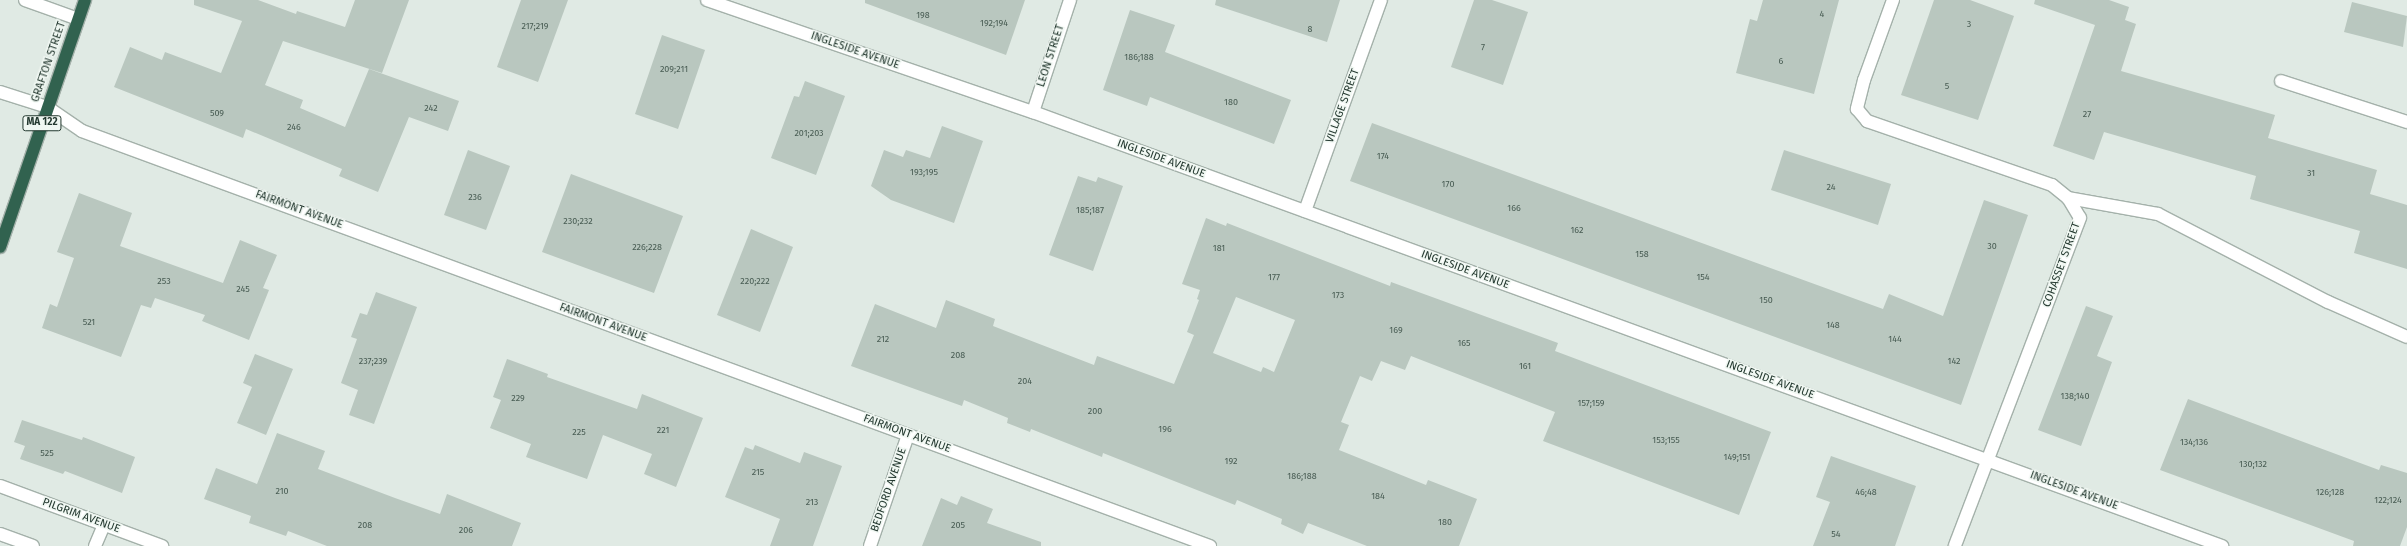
<!DOCTYPE html>
<html>
<head>
<meta charset="utf-8">
<style>
  body { margin:0 }
  #map { position:relative; width:2407px; height:546px; overflow:hidden; background:#e0eae4; font-family:"Fira Sans",sans-serif }
  div>[style] { position:absolute }
  .building>* { inset:0; background:#b9c7bf }
  .roads { filter:drop-shadow(1px 0 #a4b1aa) drop-shadow(-1px 0 #a4b1aa) drop-shadow(0 1px #a4b1aa) drop-shadow(0 -1px #a4b1aa) }
  .minor>* { height:12px; margin:-6px; padding:0 6px; transform-origin:6px; border-radius:6px; background:#fff }
  .highway>* { height:12px; margin:-6px; padding:0 6px; transform-origin:6px; border-radius:6px; background:#31624f }
  span { translate:-50% -50%; white-space:nowrap; text-align:center; line-height:1.15; -webkit-text-stroke:3px #f0f7f2; paint-order:stroke }
  .number-label { font-size:9px; color:#485c53 }
  .number-label span { -webkit-text-stroke-width:0 }
  .shield-label span { padding:1px 3px; background:#f0f7f2; border:1px solid; border-radius:3px; -webkit-text-stroke-width:0 }
  .shield-label { font-size:10px; color:#23382f; font-weight:700 }
  .street-label { font-size:11px; color:#23382f }
</style>
</head>
<body>
<div id="map">
  <div class="building">
    <i style="clip-path:polygon(194px 0,258px 0,296px 14px,297px 11px,345px 27px,355px 0,409px 0,382px 73px,283px 41px,265px 85px,303px 100px,300px 108px,345px 127px,369px 69px,459px 101px,448px 131px,409px 117px,378px 192px,339px 176px,342px 169px,246px 129px,243px 138px,114px 87px,130px 47px,162px 60px,165px 52px,221px 73px,242px 21px,194px 5px)"></i>
    <i style="clip-path:polygon(521px 0,568px 0,538px 82px,497px 67px)"></i>
    <i style="clip-path:polygon(865px 0,1025px 0,1006px 55px,865px 3px)"></i>
    <i style="clip-path:polygon(1216px 0,1340px 0,1327px 42px,1215px 5px)"></i>
    <i style="clip-path:polygon(1474px 0,1492px 0,1528px 12px,1503px 85px,1451px 67px)"></i>
    <i style="clip-path:polygon(1763px 0,1839px 0,1814px 94px,1736px 73px,1750px 19px,1757px 21px)"></i>
    <i style="clip-path:polygon(1934px 0,1970px 0,2014px 16px,1978px 120px,1901px 95px)"></i>
    <i style="clip-path:polygon(2035px 0,2109px 0,2129px 7px,2125px 20px,2136px 24px,2121px 71px,2275px 115px,2268px 138px,2377px 170px,2370px 194px,2407px 205px,2407px 269px,2354px 253px,2360px 231px,2250px 199px,2256px 176px,2104px 132px,2094px 160px,2053px 146px,2095px 25px,2034px 4px)"></i>
    <i style="clip-path:polygon(2352px 2px,2407px 16px,2403px 47px,2344px 32px)"></i>
    <i style="clip-path:polygon(1130px 10px,1175px 25px,1165px 52px,1291px 100px,1274px 144px,1150px 97px,1147px 106px,1103px 90px)"></i>
    <i style="clip-path:polygon(662px 35px,705px 50px,678px 129px,635px 114px)"></i>
    <i style="clip-path:polygon(805px 81px,845px 96px,816px 175px,771px 158px,794px 96px,799px 97px)"></i>
    <i style="clip-path:polygon(1372px 123px,1883px 309px,1889px 294px,1943px 316px,1984px 200px,2028px 215px,1961px 405px,1350px 181px)"></i>
    <i style="clip-path:polygon(942px 126px,983px 141px,954px 223px,891px 200px,871px 186px,884px 150px,903px 157px,906px 150px,930px 158px)"></i>
    <i style="clip-path:polygon(468px 150px,510px 166px,486px 230px,444px 215px)"></i>
    <i style="clip-path:polygon(1784px 150px,1891px 184px,1878px 225px,1771px 190px)"></i>
    <i style="clip-path:polygon(571px 174px,683px 216px,654px 293px,542px 252px)"></i>
    <i style="clip-path:polygon(1078px 176px,1096px 182px,1098px 177px,1123px 186px,1093px 271px,1049px 255px)"></i>
    <i style="clip-path:polygon(79px 193px,132px 213px,120px 246px,223px 283px,240px 240px,277px 255px,263px 288px,269px 290px,249px 340px,202px 321px,205px 315px,155px 298px,151px 308px,141px 305px,121px 357px,42px 328px,50px 304px,57px 307px,74px 258px,57px 252px)"></i>
    <i style="clip-path:polygon(evenodd,1206px 218px,1226px 226px,1227px 223px,1390px 286px,1391px 282px,1558px 343px,1555px 351px,1771px 432px,1739px 515px,1543px 441px,1555px 412px,1411px 356px,1405px 370px,1381px 361px,1372px 381px,1360px 376px,1341px 422px,1349px 425px,1339px 450px,1426px 485px,1428px 480px,1477px 499px,1459px 546px,1367px 546px,1308px 523px,1303px 534px,1281px 524px,1282px 519px,1237px 500px,1235px 505px,1103px 453px,1102px 457px,1031px 429px,1030px 432px,1007px 423px,1008px 418px,964px 400px,962px 406px,851px 366px,875px 304px,936px 328px,946px 300px,995px 319px,993px 326px,1094px 365px,1097px 356px,1174px 384px,1194px 335px,1187px 332px,1199px 300px,1197px 299px,1200px 290px,1182px 284px,1206px 218px,1236px 297px,1295px 320px,1274px 372px,1263px 367px,1261px 372px,1213px 353px,1236px 297px)"></i>
    <i style="clip-path:polygon(751px 229px,793px 247px,760px 332px,717px 315px)"></i>
    <i style="clip-path:polygon(376px 292px,417px 307px,374px 424px,349px 415px,358px 390px,341px 383px,357px 339px,351px 337px,360px 313px,367px 315px)"></i>
    <i style="clip-path:polygon(2086px 306px,2113px 316px,2097px 356px,2112px 362px,2081px 446px,2038px 430px)"></i>
    <i style="clip-path:polygon(255px 354px,293px 369px,266px 435px,237px 423px,252px 387px,243px 383px)"></i>
    <i style="clip-path:polygon(507px 359px,548px 374px,547px 377px,637px 409px,642px 394px,703px 418px,676px 487px,644px 474px,652px 454px,603px 435px,587px 479px,526px 457px,531px 444px,490px 428px,501px 400px,493px 397px)"></i>
    <i style="clip-path:polygon(2188px 399px,2379px 470px,2381px 465px,2407px 473px,2407px 527px,2400px 546px,2353px 546px,2354px 541px,2160px 470px)"></i>
    <i style="clip-path:polygon(22px 420px,82px 440px,83px 437px,135px 457px,122px 493px,65px 471px,63px 474px,20px 459px,25px 446px,14px 442px)"></i>
    <i style="clip-path:polygon(277px 433px,325px 451px,318px 469px,395px 498px,440px 514px,447px 494px,521px 523px,512px 546px,327px 546px,288px 531px,286px 536px,249px 523px,251px 516px,204px 499px,216px 468px,257px 484px)"></i>
    <i style="clip-path:polygon(755px 445px,800px 463px,804px 452px,842px 466px,813px 546px,770px 546px,780px 519px,725px 497px,745px 447px,753px 450px)"></i>
    <i style="clip-path:polygon(1831px 456px,1916px 486px,1895px 546px,1813px 546px,1830px 502px,1816px 497px)"></i>
    <i style="clip-path:polygon(961px 496px,993px 509px,987px 523px,1041px 542px,1041px 546px,922px 546px,941px 498px,957px 505px)"></i>
  </div>
  <div class="roads">
    <div class="minor">
      <i style="left:25px;top:0;width:56px;rotate:19.7deg"></i>
      <i style="left:707px;top:0;width:345px;rotate:19deg"></i>
      <i style="left:1033px;top:112px;width:1266px;rotate:20.05deg"></i>
      <i style="left:1893px;top:0;width:85px;rotate:109.9deg"></i>
      <i style="left:1864px;top:80px;width:30px;rotate:104deg"></i>
      <i style="left:1857px;top:109px;width:16px;rotate:50deg"></i>
      <i style="left:1867px;top:121px;width:196px;rotate:19.1deg"></i>
      <i style="left:2052px;top:185px;width:21px;rotate:39deg"></i>
      <i style="left:2068px;top:198px;width:23px;rotate:59deg"></i>
      <i style="left:2080px;top:218px;width:351px;rotate:110.9deg"></i>
      <i style="left:2281px;top:81px;width:133px;rotate:18deg"></i>
      <i style="left:0;top:92px;width:49px;rotate:17.7deg"></i>
      <i style="left:47px;top:107px;width:42px;rotate:34.4deg"></i>
      <i style="left:82px;top:131px;width:1202px;rotate:20.2deg"></i>
      <i style="left:1033px;top:112px;width:118px;rotate:-71.7deg"></i>
      <i style="left:2068px;top:198px;width:91px;rotate:10.1deg"></i>
      <i style="left:2158px;top:214px;width:191px;rotate:27.4deg"></i>
      <i style="left:2328px;top:302px;width:86px;rotate:23.9deg"></i>
      <i style="left:1305px;top:211px;width:224px;rotate:-70.2deg"></i>
      <i style="left:0;top:486px;width:173px;rotate:20.3deg"></i>
      <i style="left:0;top:534px;width:35px;rotate:20deg"></i>
      <i style="left:95px;top:546px;width:23px;rotate:-67deg"></i>
      <i style="left:870px;top:546px;width:117px;rotate:-71.1deg"></i>
    </div>
    <div class="highway">
      <i style="left:0;top:247px;width:261px;rotate:-71deg"></i>
    </div>
  </div>
  <div class="number-label">
    <span style="left:1822px;top:14px">4</span>
    <span style="left:923px;top:15px">198</span>
    <span style="left:994px;top:23px">192;194</span>
    <span style="left:1969px;top:24px">3</span>
    <span style="left:535px;top:26px">217;219</span>
    <span style="left:1310px;top:29px">8</span>
    <span style="left:1483px;top:47px">7</span>
    <span style="left:1139px;top:57px">186;188</span>
    <span style="left:1781px;top:61px">6</span>
    <span style="left:674px;top:69px">209;211</span>
    <span style="left:1947px;top:86px">5</span>
    <span style="left:1231px;top:102px">180</span>
    <span style="left:431px;top:108px">242</span>
    <span style="left:217px;top:113px">509</span>
    <span style="left:2087px;top:114px">27</span>
    <span style="left:294px;top:127px">246</span>
    <span style="left:809px;top:133px">201;203</span>
    <span style="left:1383px;top:156px">174</span>
    <span style="left:924px;top:172px">193;195</span>
    <span style="left:2311px;top:173px">31</span>
    <span style="left:1448px;top:184px">170</span>
    <span style="left:1831px;top:187px">24</span>
    <span style="left:475px;top:197px">236</span>
    <span style="left:1514px;top:208px">166</span>
    <span style="left:1090px;top:210px">185;187</span>
    <span style="left:578px;top:221px">230;232</span>
    <span style="left:1577px;top:230px">162</span>
    <span style="left:1992px;top:246px">30</span>
    <span style="left:647px;top:247px">226;228</span>
    <span style="left:1219px;top:248px">181</span>
    <span style="left:1642px;top:254px">158</span>
    <span style="left:1274px;top:277px">177</span>
    <span style="left:1703px;top:277px">154</span>
    <span style="left:164px;top:281px">253</span>
    <span style="left:755px;top:281px">220;222</span>
    <span style="left:243px;top:289px">245</span>
    <span style="left:1338px;top:295px">173</span>
    <span style="left:1766px;top:300px">150</span>
    <span style="left:89px;top:322px">521</span>
    <span style="left:1833px;top:325px">148</span>
    <span style="left:1396px;top:330px">169</span>
    <span style="left:883px;top:339px">212</span>
    <span style="left:1895px;top:339px">144</span>
    <span style="left:1464px;top:343px">165</span>
    <span style="left:958px;top:355px">208</span>
    <span style="left:373px;top:361px">237;239</span>
    <span style="left:1954px;top:361px">142</span>
    <span style="left:1525px;top:366px">161</span>
    <span style="left:1025px;top:381px">204</span>
    <span style="left:2075px;top:396px">138;140</span>
    <span style="left:518px;top:398px">229</span>
    <span style="left:1591px;top:403px">157;159</span>
    <span style="left:1095px;top:411px">200</span>
    <span style="left:1165px;top:429px">196</span>
    <span style="left:663px;top:430px">221</span>
    <span style="left:579px;top:432px">225</span>
    <span style="left:1666px;top:440px">153;155</span>
    <span style="left:2194px;top:442px">134;136</span>
    <span style="left:47px;top:453px">525</span>
    <span style="left:1737px;top:457px">149;151</span>
    <span style="left:1231px;top:461px">192</span>
    <span style="left:2253px;top:464px">130;132</span>
    <span style="left:758px;top:472px">215</span>
    <span style="left:1302px;top:476px">186;188</span>
    <span style="left:282px;top:491px">210</span>
    <span style="left:1866px;top:492px">46;48</span>
    <span style="left:2330px;top:492px">126;128</span>
    <span style="left:1378px;top:496px">184</span>
    <span style="left:2388px;top:500px">122;124</span>
    <span style="left:812px;top:502px">213</span>
    <span style="left:1445px;top:522px">180</span>
    <span style="left:365px;top:525px">208</span>
    <span style="left:958px;top:525px">205</span>
    <span style="left:466px;top:530px">206</span>
    <span style="left:1836px;top:534px">54</span>
  </div>
  <div class="shield-label">
    <span style="left:42px;top:123px">MA 122</span>
  </div>
  <div class="street-label">
    <span style="left:855px;top:51px;rotate:19deg">INGLESIDE AVENUE</span>
    <span style="left:1051px;top:56px;rotate:-72deg">LEON STREET</span>
    <span style="left:49px;top:62px;rotate:-71deg">GRAFTON STREET</span>
    <span style="left:1343px;top:106px;rotate:-70deg">VILLAGE STREET</span>
    <span style="left:1161px;top:159px;rotate:20deg">INGLESIDE AVENUE</span>
    <span style="left:299px;top:210px;rotate:20deg">FAIRMONT AVENUE</span>
    <span style="left:2062px;top:265px;rotate:-70deg">COHASSET STREET</span>
    <span style="left:1465px;top:270px;rotate:20deg">INGLESIDE AVENUE</span>
    <span style="left:603px;top:323px;rotate:20deg">FAIRMONT AVENUE</span>
    <span style="left:1770px;top:380px;rotate:20deg">INGLESIDE AVENUE</span>
    <span style="left:907px;top:434px;rotate:20deg">FAIRMONT AVENUE</span>
    <span style="left:889px;top:490px;rotate:-71deg">BEDFORD AVENUE</span>
    <span style="left:2074px;top:491px;rotate:20deg">INGLESIDE AVENUE</span>
    <span style="left:81px;top:516px;rotate:20deg">PILGRIM AVENUE</span>
  </div>
</div>
</body>
</html>
